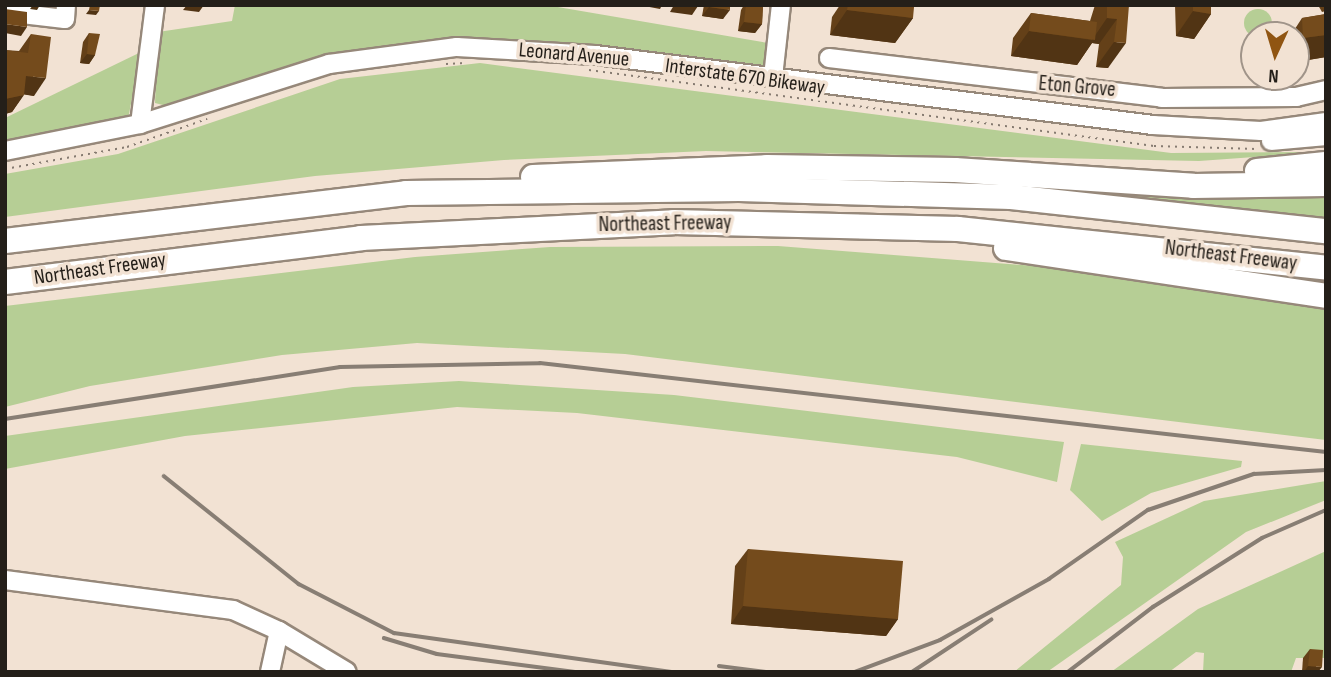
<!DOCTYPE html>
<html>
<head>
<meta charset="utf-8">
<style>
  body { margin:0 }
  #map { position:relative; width:1331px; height:677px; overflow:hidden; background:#f2e2d3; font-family:"Sofia Sans Condensed",sans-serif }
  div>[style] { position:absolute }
  .green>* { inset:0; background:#b6ce95 }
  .round { border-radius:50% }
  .path>* { height:2px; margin-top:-1px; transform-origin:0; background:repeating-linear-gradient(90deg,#867b71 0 2px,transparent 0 7px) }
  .roads { filter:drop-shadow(2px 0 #96887a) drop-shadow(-2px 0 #96887a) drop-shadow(0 2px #96887a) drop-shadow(0 -2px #96887a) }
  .minor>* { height:18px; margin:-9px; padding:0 9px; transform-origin:9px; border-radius:9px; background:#fff }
  .highway>* { height:24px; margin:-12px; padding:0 12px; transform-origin:12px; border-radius:12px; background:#fff }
  .rail>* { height:3.5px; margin:-1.75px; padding:0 1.75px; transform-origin:1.75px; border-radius:1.75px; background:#887e74 }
  .wall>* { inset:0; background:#644018 }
  .shaded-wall>* { inset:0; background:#513414 }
  .building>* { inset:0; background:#744b1c }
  span { translate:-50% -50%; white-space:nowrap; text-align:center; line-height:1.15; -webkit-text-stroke:7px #f2e2d3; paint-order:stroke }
  .street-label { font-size:21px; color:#241f19 }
  .frame { position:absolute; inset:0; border:7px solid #241f19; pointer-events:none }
  .north { position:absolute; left:1240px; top:21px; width:70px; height:70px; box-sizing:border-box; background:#f2e2d3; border:2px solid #a09489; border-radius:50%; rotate:184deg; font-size:19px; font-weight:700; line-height:28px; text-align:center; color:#241f19 }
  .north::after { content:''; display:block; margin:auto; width:24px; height:32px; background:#905512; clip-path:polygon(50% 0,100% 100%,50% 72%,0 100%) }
</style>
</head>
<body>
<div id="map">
  <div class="green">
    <i style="clip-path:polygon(235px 5px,546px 5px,768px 43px,768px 54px,765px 65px,755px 69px,604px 49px,464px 41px,341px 55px,167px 106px,155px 103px,158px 32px,232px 21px)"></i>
    <i class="round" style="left:1244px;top:9px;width:28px;height:28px"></i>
    <i style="clip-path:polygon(141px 52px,128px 119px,5px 143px,5px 118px)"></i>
    <i style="clip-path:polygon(480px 63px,1171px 153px,1326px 152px,1199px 161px,706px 151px,504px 160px,315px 176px,5px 217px,5px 174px,118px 154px,340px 79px)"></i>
    <i style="clip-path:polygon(1091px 187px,1326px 193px,1326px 219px,1091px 193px)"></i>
    <i style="clip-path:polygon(778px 246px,1061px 268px,1326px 309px,1326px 440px,625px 354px,417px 343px,282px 355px,90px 386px,5px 407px,5px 306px,415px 257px,550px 247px)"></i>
    <i style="clip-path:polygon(459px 381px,674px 395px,1064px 442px,1057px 482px,957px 457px,577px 413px,457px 407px,185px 436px,5px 469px,5px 436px,353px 387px)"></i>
    <i style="clip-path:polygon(1081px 444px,1242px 461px,1241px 467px,1151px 493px,1102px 521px,1070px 490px)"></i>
    <i style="clip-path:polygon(1326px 481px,1326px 500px,1246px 532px,1047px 672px,1014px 672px,1121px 585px,1123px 557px,1115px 542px,1204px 501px)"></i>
    <i style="clip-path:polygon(1326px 551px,1326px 658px,1296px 658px,1291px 672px,1203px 672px,1204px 653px,1196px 652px,1169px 672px,1111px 672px,1198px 609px)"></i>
  </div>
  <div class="path">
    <i style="left:446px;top:64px;width:19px;rotate:-3deg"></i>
    <i style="left:589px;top:70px;width:570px;rotate:7.66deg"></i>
    <i style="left:1154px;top:146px;width:103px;rotate:1.7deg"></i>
    <i style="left:5px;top:169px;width:124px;rotate:-10.2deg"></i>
    <i style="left:127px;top:147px;width:85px;rotate:-19.3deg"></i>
  </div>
  <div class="roads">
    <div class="minor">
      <i style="left:5px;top:12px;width:60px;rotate:6.7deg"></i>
      <i style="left:65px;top:19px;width:14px;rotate:-86deg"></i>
      <i style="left:829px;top:58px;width:335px;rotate:6.8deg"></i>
      <i style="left:1162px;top:98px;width:134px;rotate:-0.4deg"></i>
      <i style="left:1296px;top:97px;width:31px;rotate:-13deg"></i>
      <i style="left:773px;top:77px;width:72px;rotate:-83.7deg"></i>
      <i style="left:140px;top:124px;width:120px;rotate:-82.8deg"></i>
      <i style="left:1271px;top:141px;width:55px;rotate:-5.2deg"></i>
      <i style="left:5px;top:151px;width:138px;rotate:-11.3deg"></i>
      <i style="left:140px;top:124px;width:198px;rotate:-17.6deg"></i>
      <i style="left:329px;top:64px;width:129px;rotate:-7.6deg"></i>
      <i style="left:457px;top:47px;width:138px;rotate:3.3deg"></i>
      <i style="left:595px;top:55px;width:562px;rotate:7.15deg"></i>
      <i style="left:1153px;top:125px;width:108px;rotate:3.2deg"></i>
      <i style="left:1261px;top:131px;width:66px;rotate:-7.9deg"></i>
      <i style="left:5px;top:580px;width:230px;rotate:7.5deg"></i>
      <i style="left:233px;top:610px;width:51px;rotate:24.5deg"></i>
      <i style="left:279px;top:631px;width:42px;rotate:102.4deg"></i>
      <i style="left:279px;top:631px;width:79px;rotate:31.1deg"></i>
    </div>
    <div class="highway">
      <i style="left:1257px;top:171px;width:69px;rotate:-5.8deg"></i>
      <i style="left:533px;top:177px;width:234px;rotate:-2.4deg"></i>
      <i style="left:767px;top:167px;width:188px;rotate:0.9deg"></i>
      <i style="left:955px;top:170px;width:239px;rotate:3.8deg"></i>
      <i style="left:1193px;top:186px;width:133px;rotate:-0.9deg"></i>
      <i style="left:5px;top:241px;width:404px;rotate:-6.8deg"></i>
      <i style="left:406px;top:193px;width:333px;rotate:-0.7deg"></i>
      <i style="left:739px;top:189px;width:272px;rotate:1.7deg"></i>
      <i style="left:1011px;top:197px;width:317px;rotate:6.2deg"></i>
      <i style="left:1006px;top:248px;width:324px;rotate:8.5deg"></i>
      <i style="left:5px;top:282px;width:359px;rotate:-7deg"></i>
      <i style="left:361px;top:238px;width:313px;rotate:-2.9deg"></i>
      <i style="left:674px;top:222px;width:284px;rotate:1.4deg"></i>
      <i style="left:958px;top:229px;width:370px;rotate:6deg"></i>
    </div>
  </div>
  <div class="rail">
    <i style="left:5px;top:419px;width:339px;rotate:-8.8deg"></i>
    <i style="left:340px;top:367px;width:200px;rotate:-1.1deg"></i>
    <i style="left:540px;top:363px;width:791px;rotate:6.46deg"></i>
    <i style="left:164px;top:476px;width:173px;rotate:38.7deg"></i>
    <i style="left:299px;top:584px;width:107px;rotate:27.3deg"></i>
    <i style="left:394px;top:633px;width:280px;rotate:8deg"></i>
    <i style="left:384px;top:638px;width:55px;rotate:16.8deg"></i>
    <i style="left:437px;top:654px;width:139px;rotate:7.4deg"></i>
    <i style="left:719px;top:666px;width:47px;rotate:7.3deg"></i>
    <i style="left:855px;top:672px;width:91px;rotate:-20.6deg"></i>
    <i style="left:940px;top:640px;width:125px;rotate:-29.2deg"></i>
    <i style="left:1049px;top:579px;width:121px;rotate:-34.9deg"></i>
    <i style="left:1148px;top:510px;width:112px;rotate:-18.8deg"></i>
    <i style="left:1254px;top:474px;width:72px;rotate:-3.2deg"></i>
    <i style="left:912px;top:672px;width:95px;rotate:-33.4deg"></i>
    <i style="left:1068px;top:672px;width:107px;rotate:-37.4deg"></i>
    <i style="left:1153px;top:607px;width:129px;rotate:-32.3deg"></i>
    <i style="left:1262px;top:538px;width:70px;rotate:-23.6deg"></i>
  </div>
  <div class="wall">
    <i style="clip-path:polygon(704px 5px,730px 5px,723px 19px,702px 16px)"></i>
    <i style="clip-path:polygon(744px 5px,763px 5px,762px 24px,755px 33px,738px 31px,741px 10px)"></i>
    <i style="clip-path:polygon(840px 5px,897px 5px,913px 18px,895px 43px,830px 35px,832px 17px)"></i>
    <i style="clip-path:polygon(1095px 5px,1129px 5px,1108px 68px,1096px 67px,1099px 44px,1092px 43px,1077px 65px,1011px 56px,1013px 38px,1031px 13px,1090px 21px)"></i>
    <i style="clip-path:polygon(1175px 5px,1211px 5px,1211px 14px,1194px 39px,1176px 36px)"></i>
    <i style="clip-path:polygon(1318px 5px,1326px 5px,1326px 11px,1322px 12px)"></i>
    <i style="clip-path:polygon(1326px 14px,1326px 57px,1296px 62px,1296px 35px,1291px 35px,1302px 18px)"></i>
    <i style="clip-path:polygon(89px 33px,95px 55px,89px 64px,80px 63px,83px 42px)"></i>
    <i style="clip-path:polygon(31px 34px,34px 96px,24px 94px,12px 112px,5px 114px,5px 50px,19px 51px)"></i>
    <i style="clip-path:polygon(748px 549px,898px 619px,886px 636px,731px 624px,735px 566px)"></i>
    <i style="clip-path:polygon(1310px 649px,1318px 672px,1302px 672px,1303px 658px)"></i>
  </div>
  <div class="shaded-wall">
    <i style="clip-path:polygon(33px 5px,40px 5px,37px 10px,30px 9px)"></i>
    <i style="clip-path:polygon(187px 5px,204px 5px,199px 12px,183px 10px)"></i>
    <i style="clip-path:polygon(639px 5px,662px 5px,660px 9px)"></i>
    <i style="clip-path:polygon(674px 5px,698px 6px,692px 15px,670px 12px)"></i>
    <i style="clip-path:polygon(709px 7px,730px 10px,723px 19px,702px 16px)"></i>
    <i style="clip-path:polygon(89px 10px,99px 11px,96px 15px,86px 14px)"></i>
    <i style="clip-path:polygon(847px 10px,913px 18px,895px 43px,830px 35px)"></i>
    <i style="clip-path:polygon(1193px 11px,1211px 14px,1194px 39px,1176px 36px)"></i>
    <i style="clip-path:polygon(1107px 18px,1117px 19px,1099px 44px,1092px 43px,1077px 65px,1011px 56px,1029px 31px,1092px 40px)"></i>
    <i style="clip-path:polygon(744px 22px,762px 24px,755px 33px,738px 31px)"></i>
    <i style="clip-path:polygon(5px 24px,27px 27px,21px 36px,5px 33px)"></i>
    <i style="clip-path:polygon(1326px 35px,1326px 57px,1296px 62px,1296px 48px,1303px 38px)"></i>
    <i style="clip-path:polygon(1114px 42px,1126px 43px,1108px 68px,1096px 67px)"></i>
    <i style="clip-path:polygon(87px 54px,95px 55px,89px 64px,80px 63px)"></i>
    <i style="clip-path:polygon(26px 76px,46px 78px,34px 96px,14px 93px)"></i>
    <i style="clip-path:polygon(24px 95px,12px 112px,5px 114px,5px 99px)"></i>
    <i style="clip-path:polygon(743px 606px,898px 619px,886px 636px,731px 624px)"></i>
    <i style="clip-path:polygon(1308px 666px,1322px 667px,1318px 672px,1304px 672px)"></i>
  </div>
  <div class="building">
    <i style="clip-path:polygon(90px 5px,100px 5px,99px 11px,89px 10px)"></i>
    <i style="clip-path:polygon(709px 5px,730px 5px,730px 10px,709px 7px)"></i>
    <i style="clip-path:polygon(746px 5px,763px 5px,762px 24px,744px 22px)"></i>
    <i style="clip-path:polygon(848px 5px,897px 5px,914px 7px,913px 18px,847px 10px)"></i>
    <i style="clip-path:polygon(1107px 5px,1129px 5px,1126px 43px,1114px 42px,1117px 19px,1107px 18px)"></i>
    <i style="clip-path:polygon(1193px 5px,1211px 5px,1211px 14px,1193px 11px)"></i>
    <i style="clip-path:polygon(5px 9px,27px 12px,27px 27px,5px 24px)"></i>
    <i style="clip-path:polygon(1031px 13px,1097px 22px,1095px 40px,1029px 31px)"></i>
    <i style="clip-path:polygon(1326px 14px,1326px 35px,1303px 38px,1302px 18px)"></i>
    <i style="clip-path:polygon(89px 33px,100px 34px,95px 55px,87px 54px)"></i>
    <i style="clip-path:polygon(31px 34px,51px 37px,46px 78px,26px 76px,24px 95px,5px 99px,5px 50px,28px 53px)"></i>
    <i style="clip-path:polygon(748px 549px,903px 561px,898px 619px,743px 606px)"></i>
    <i style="clip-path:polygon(1310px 649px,1323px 650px,1322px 667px,1308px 666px)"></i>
  </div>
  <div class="street-label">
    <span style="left:574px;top:55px;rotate:5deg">Leonard Avenue</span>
    <span style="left:745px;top:77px;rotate:8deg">Interstate 670 Bikeway</span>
    <span style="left:1077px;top:87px;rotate:5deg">Eton Grove</span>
    <span style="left:665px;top:224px;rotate:-1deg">Northeast Freeway</span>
    <span style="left:1231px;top:256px;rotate:7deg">Northeast Freeway</span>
    <span style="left:100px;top:269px;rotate:-8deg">Northeast Freeway</span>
  </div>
  <div class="frame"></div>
  <div class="north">N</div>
</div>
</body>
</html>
